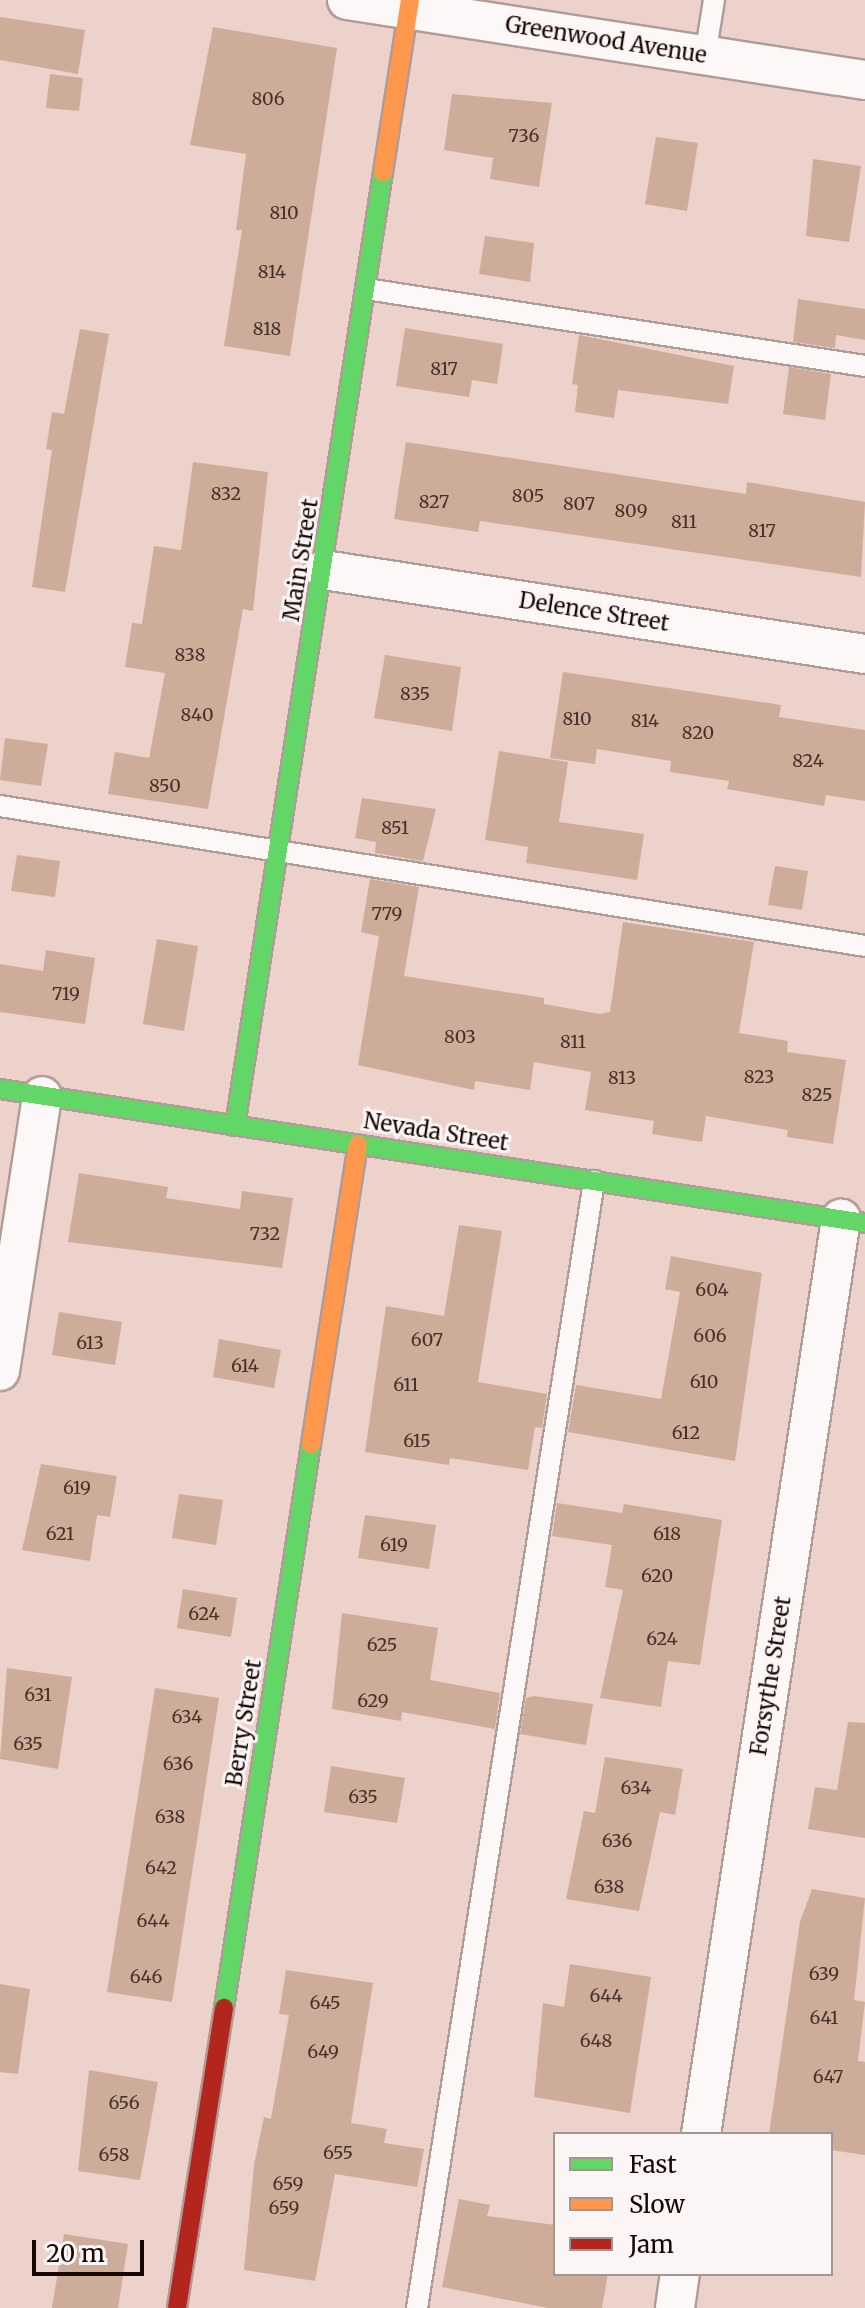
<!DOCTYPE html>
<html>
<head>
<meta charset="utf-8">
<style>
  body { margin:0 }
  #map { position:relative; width:865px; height:2308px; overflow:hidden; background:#edd1cb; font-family:Merriweather,serif }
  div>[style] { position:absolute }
  .building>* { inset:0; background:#cdac9a }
  .roads { filter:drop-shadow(2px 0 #b09b96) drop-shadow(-2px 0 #b09b96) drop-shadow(0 2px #b09b96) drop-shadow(0 -2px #b09b96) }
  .lane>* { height:20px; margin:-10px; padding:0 10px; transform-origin:10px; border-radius:10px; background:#fcf8f7 }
  .street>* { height:38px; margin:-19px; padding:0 19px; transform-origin:19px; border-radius:19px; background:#fcf8f7 }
  .fast>* { height:18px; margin:-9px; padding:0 9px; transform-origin:9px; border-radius:9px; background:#63d668 }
  .slow>* { height:18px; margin:-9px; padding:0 9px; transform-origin:9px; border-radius:9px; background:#ff974d }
  .jam>* { height:18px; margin:-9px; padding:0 9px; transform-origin:9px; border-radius:9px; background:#b3261e }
  span { translate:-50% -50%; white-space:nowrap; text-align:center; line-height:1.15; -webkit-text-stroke:6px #fbf6f5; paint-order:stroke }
  .number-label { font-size:18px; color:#45312a }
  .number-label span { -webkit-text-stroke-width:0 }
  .street-label { font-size:22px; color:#180805 }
  .legend { position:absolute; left:553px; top:2132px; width:280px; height:144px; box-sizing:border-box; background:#fbf6f5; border:2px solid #a09795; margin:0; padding:10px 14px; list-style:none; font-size:24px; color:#180805 }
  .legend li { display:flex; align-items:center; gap:16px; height:40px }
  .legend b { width:40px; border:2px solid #a09795 }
  .scale { position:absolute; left:32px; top:2240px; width:112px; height:36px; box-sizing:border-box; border:4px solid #180805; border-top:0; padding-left:10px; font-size:24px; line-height:28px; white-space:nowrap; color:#180805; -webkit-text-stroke:6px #fbf6f5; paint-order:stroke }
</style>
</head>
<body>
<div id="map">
  <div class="building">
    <i style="clip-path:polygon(0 17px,85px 30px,78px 74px,0 60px)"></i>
    <i style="clip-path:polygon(213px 27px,337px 48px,290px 356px,224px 346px,242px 230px,236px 230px,246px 154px,190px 145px)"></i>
    <i style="clip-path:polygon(50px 74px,83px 78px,79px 111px,46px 108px)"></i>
    <i style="clip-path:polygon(452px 94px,552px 103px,539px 187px,490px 179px,493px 158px,444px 150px)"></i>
    <i style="clip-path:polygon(656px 137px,698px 143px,687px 211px,645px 204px)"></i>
    <i style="clip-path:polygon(813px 159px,861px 166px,849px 242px,806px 236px)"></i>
    <i style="clip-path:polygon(485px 236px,534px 243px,530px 282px,479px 274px)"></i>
    <i style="clip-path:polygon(798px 299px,865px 309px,865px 340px,836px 335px,835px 348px,793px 342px)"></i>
    <i style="clip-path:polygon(405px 328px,503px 344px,497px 384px,472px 380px,469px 397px,396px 386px)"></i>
    <i style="clip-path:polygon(80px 329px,109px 334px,65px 592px,32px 587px,52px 450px,46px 449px,52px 412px,64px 414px)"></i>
    <i style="clip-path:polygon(579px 335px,734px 366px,728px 404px,618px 390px,614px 418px,575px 412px,578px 385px,572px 384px)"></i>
    <i style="clip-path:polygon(789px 367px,831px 374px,825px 420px,783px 414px)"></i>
    <i style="clip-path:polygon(406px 442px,746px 494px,747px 482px,865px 502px,861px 577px,480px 521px,478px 532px,394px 519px)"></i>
    <i style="clip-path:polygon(193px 462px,268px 472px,253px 611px,243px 609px,208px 809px,108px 794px,115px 752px,149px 758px,165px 673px,125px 667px,132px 623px,142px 624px,154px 546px,181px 550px)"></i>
    <i style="clip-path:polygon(385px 655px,461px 667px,452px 731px,374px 718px)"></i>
    <i style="clip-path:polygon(563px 672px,781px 705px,779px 717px,865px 730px,865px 801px,826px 795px,824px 806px,727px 789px,729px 781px,670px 772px,671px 761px,597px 749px,595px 764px,550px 758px)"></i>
    <i style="clip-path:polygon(5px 738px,48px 744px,41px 786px,0 780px)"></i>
    <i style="clip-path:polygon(499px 751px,568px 762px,559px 822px,644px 834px,637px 880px,526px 863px,528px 847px,485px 840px)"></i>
    <i style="clip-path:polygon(362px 798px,436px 809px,423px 861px,375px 853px,376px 842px,355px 838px)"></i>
    <i style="clip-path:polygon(17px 855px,60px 861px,55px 897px,11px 891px)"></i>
    <i style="clip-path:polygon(775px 866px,808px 871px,802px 910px,768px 905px)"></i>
    <i style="clip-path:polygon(370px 879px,419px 887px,404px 976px,544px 998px,544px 1004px,600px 1014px,610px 1012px,623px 922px,754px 942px,739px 1033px,788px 1041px,787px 1052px,846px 1060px,833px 1144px,787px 1137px,788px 1130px,706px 1116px,702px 1142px,652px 1134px,654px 1121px,585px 1110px,591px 1072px,534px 1062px,530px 1090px,475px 1081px,474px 1090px,358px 1065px,379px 936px,361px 932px)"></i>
    <i style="clip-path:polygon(157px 939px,198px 946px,184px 1031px,143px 1024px)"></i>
    <i style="clip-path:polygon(46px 950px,95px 958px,85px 1024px,0 1012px,0 964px,43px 971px)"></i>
    <i style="clip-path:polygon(79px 1173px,168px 1187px,166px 1198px,240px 1209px,242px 1191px,293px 1198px,282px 1268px,68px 1242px)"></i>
    <i style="clip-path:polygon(459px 1225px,502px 1231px,478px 1382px,547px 1394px,542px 1428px,535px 1427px,528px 1470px,450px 1458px,449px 1465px,365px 1452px,386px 1306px,444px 1316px)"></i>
    <i style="clip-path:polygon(671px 1256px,762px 1273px,735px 1461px,568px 1432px,576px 1385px,661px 1399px,680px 1292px,665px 1289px)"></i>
    <i style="clip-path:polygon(59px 1312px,122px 1322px,115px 1365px,52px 1355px)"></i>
    <i style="clip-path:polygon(219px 1339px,281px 1350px,274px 1388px,213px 1377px)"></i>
    <i style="clip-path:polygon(41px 1464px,117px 1476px,110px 1517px,97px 1515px,90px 1561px,22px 1550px)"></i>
    <i style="clip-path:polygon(179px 1494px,223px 1500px,216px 1545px,172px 1538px)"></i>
    <i style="clip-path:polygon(557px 1503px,622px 1513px,624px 1504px,722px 1520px,700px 1665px,668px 1661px,661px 1707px,600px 1698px,623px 1590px,605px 1587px,612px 1545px,552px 1536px)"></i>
    <i style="clip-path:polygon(365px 1515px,436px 1525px,429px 1569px,358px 1558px)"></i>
    <i style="clip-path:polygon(183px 1589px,237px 1598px,231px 1637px,177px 1628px)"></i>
    <i style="clip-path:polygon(342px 1613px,438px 1628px,430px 1680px,500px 1693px,495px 1729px,402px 1712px,401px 1721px,332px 1709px)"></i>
    <i style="clip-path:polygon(7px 1668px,72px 1677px,58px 1769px,0 1759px)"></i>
    <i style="clip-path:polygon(155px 1688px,219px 1698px,172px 2002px,107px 1992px)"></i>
    <i style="clip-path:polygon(534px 1696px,593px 1704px,586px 1745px,520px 1734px,526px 1698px)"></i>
    <i style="clip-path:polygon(848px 1722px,865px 1723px,865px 1838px,808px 1829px,815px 1787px,837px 1790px)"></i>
    <i style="clip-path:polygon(605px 1757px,683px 1769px,675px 1815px,660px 1812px,639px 1911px,566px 1899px,584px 1811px,595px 1813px)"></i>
    <i style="clip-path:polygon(331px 1766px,405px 1778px,397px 1823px,324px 1812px)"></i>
    <i style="clip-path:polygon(812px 1889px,865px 1898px,854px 2000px,865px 2002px,858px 2061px,865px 2062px,865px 2155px,831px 2150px,831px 2134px,769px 2134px,800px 1922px)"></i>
    <i style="clip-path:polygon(570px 1964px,651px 1977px,630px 2113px,534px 2097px,543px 2003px,564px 2007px)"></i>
    <i style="clip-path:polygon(286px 1970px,373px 1983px,351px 2123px,387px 2129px,384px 2143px,424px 2149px,417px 2187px,335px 2174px,315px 2281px,244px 2270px,254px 2165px,264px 2117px,271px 2119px,289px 2015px,279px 2014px)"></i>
    <i style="clip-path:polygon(0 1984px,30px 1989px,18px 2074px,0 2072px)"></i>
    <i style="clip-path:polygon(89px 2070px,158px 2082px,140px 2180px,78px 2171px)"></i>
    <i style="clip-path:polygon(459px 2199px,490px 2205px,487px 2216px,555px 2225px,555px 2274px,608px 2274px,602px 2308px,548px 2308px,442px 2287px)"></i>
    <i style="clip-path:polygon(64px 2234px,128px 2244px,118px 2308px,52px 2308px)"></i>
  </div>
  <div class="roads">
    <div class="lane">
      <i style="left:705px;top:56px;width:57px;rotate:-80.9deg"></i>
      <i style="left:366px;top:289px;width:505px;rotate:8.77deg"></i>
      <i style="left:0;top:806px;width:876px;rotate:9.19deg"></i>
      <i style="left:417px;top:2308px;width:1141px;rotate:-81.07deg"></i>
    </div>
    <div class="street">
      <i style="left:347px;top:0;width:524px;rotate:8.78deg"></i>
      <i style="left:324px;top:570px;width:547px;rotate:8.83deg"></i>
      <i style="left:0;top:1371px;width:278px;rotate:-81.3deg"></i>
      <i style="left:701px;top:2134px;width:926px;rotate:-81.3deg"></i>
      <i style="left:675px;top:2308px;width:34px;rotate:-82deg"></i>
    </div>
    <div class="fast">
      <i style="left:0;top:1089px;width:875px;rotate:8.81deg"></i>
      <i style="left:235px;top:1126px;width:965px;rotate:-81.18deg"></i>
      <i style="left:224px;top:2008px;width:571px;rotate:-81.23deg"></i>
    </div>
    <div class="slow">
      <i style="left:383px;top:172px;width:174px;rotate:-81.1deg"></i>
      <i style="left:311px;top:1444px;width:303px;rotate:-81.1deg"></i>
    </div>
    <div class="jam">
      <i style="left:177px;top:2308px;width:304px;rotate:-81.1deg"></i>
    </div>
  </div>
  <div class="number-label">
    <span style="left:268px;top:99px">806</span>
    <span style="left:524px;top:136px">736</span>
    <span style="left:284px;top:213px">810</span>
    <span style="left:272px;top:272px">814</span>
    <span style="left:267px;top:329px">818</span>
    <span style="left:444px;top:369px">817</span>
    <span style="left:226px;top:494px">832</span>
    <span style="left:528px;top:496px">805</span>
    <span style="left:434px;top:502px">827</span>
    <span style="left:579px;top:504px">807</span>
    <span style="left:631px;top:511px">809</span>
    <span style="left:684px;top:522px">811</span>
    <span style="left:762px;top:531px">817</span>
    <span style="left:190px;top:655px">838</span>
    <span style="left:415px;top:694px">835</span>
    <span style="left:197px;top:715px">840</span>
    <span style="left:577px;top:719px">810</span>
    <span style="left:645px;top:721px">814</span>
    <span style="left:698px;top:733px">820</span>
    <span style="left:808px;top:761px">824</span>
    <span style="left:165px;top:786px">850</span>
    <span style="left:395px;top:828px">851</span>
    <span style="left:387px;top:914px">779</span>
    <span style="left:66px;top:994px">719</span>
    <span style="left:460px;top:1037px">803</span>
    <span style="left:573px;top:1042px">811</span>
    <span style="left:759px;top:1077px">823</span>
    <span style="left:622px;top:1078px">813</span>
    <span style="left:817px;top:1095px">825</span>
    <span style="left:265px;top:1234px">732</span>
    <span style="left:712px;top:1290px">604</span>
    <span style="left:710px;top:1336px">606</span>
    <span style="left:427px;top:1340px">607</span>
    <span style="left:90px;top:1343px">613</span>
    <span style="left:245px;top:1366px">614</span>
    <span style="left:704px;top:1382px">610</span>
    <span style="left:406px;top:1385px">611</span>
    <span style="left:686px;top:1433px">612</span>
    <span style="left:417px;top:1441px">615</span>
    <span style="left:77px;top:1488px">619</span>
    <span style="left:60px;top:1534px">621</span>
    <span style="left:667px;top:1534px">618</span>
    <span style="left:394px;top:1545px">619</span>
    <span style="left:657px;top:1576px">620</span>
    <span style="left:204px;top:1614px">624</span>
    <span style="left:662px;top:1639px">624</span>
    <span style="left:382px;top:1645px">625</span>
    <span style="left:38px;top:1695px">631</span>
    <span style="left:373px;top:1701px">629</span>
    <span style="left:187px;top:1717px">634</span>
    <span style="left:28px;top:1744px">635</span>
    <span style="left:178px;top:1764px">636</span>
    <span style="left:636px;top:1788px">634</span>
    <span style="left:363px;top:1797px">635</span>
    <span style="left:170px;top:1817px">638</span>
    <span style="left:617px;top:1841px">636</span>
    <span style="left:161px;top:1868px">642</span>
    <span style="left:609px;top:1887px">638</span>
    <span style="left:153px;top:1921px">644</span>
    <span style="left:824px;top:1974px">639</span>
    <span style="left:146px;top:1977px">646</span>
    <span style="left:606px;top:1996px">644</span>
    <span style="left:325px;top:2003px">645</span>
    <span style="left:824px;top:2018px">641</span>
    <span style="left:596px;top:2041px">648</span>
    <span style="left:323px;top:2052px">649</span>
    <span style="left:828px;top:2077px">647</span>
    <span style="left:124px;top:2103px">656</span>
    <span style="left:338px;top:2153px">655</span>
    <span style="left:114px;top:2155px">658</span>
    <span style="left:288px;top:2184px">659</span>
    <span style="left:284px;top:2208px">659</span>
  </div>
  <div class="street-label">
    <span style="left:606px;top:40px;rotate:9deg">Greenwood Avenue</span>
    <span style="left:301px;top:560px;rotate:-81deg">Main Street</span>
    <span style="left:594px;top:612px;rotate:9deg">Delence Street</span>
    <span style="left:436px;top:1132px;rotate:9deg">Nevada Street</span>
    <span style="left:771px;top:1676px;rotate:-81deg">Forsythe Street</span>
    <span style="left:244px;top:1723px;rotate:-81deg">Berry Street</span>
  </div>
  <ul class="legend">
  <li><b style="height:10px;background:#63d668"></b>Fast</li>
  <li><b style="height:10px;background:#ff974d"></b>Slow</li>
  <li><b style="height:10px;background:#b3261e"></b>Jam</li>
  </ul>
  <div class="scale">20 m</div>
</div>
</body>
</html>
